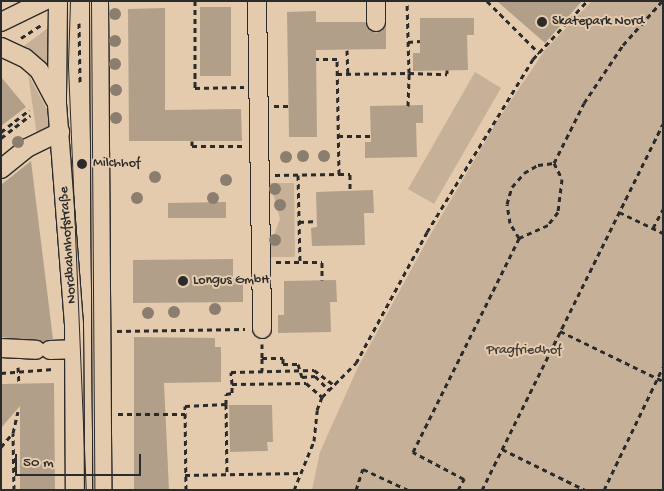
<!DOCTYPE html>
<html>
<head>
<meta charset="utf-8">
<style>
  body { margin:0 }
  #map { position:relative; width:664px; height:491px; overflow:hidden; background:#e5cbad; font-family:"Gochi Hand",sans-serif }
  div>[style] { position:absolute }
  .green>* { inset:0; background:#c7b098 }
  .building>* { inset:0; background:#b19f89 }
  .path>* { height:3px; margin-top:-1.5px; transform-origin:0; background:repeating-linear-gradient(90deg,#2b2b2b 0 5px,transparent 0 9px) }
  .roads { filter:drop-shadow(1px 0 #2b2b2b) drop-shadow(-1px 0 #2b2b2b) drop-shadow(0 1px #2b2b2b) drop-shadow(0 -1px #2b2b2b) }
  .minor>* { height:18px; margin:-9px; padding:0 9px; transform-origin:9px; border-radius:9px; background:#e5cbad }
  .tram>* { height:1px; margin:-0.5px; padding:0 0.5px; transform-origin:0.5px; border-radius:0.5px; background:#2b2b2b }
  .trees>* { width:12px; height:12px; margin:-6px; border-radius:50%; background:#8b7e6e }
  .dots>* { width:14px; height:14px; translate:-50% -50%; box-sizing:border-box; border:2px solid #e5cbad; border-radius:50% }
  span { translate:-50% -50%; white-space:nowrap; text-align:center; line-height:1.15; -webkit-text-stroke:4px #e5cbad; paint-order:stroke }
  .poi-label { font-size:14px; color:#2b2b2b }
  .left { translate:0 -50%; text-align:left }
  .street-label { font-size:14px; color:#2b2b2b }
  .park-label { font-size:14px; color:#423f3b }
  .frame { position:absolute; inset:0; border:2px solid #2b2b2b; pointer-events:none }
  .scale { position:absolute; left:15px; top:454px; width:126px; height:22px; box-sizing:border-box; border:2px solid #2b2b2b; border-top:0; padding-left:6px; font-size:15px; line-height:18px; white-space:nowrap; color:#2b2b2b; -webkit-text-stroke:4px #e5cbad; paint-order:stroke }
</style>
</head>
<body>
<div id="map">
  <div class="green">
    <i style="clip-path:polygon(592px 1px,663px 1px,663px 490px,312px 490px,320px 452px,358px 367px,429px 237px,499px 118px,545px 50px)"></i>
    <i style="clip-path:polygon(48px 28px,51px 79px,24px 46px)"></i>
    <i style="clip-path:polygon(475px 72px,501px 88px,434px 204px,408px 189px)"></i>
    <i style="clip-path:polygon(28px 74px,50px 115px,51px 126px,37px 136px)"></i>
    <i style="clip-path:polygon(270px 183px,294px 183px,295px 257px,270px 257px,270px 245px,280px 219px)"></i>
  </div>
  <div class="building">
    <i style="clip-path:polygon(497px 1px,582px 1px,545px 43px)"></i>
    <i style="clip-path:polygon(200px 7px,231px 7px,231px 76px,200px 76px)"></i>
    <i style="clip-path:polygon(165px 8px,165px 110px,241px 109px,242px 141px,129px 141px,128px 9px)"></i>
    <i style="clip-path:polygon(316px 11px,316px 22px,365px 22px,376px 33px,386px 25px,386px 49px,316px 50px,317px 137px,289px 137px,287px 12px)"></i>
    <i style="clip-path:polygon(420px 18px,474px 18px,474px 35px,467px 35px,468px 70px,413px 71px,413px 53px,420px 53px)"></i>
    <i style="clip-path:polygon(1px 77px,26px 107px,1px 126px)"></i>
    <i style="clip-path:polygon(423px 105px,423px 123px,416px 123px,417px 157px,365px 158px,365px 142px,371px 142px,370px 106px)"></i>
    <i style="clip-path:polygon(31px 161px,53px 339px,43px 342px,1px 337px,1px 185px)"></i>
    <i style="clip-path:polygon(373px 190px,374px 213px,364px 213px,365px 245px,312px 246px,311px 228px,317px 227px,316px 192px)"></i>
    <i style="clip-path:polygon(226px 202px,226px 218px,168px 218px,168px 203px)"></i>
    <i style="clip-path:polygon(233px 259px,233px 278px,243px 278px,243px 302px,133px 303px,133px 260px)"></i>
    <i style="clip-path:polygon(336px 280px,337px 302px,330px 302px,331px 332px,278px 333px,278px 315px,284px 315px,284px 281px)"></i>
    <i style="clip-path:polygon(134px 337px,215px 338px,215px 347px,221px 347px,221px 382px,164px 383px,169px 490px,134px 490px)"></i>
    <i style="clip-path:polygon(54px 383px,55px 490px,20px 490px,20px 406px,1px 428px,1px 384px)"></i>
    <i style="clip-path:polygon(229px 405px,272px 405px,273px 442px,267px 442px,268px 451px,230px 452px)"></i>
  </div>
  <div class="path">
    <i style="left:195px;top:1px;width:87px;rotate:90deg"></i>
    <i style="left:195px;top:88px;width:49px;rotate:-1.2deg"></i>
    <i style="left:487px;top:1px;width:74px;rotate:45deg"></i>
    <i style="left:79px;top:23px;width:59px;rotate:89deg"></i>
    <i style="left:21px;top:38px;width:24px;rotate:-33deg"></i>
    <i style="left:408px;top:42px;width:12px;rotate:-5deg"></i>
    <i style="left:347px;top:50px;width:24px;rotate:88deg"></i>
    <i style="left:337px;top:74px;width:72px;rotate:-0.8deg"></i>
    <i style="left:409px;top:73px;width:72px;rotate:-91.6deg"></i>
    <i style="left:274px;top:106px;width:15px"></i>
    <i style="left:408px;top:106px;width:33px;rotate:-88deg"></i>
    <i style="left:409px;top:73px;width:38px;rotate:2deg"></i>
    <i style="left:447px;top:74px;width:4px;rotate:-90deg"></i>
    <i style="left:1px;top:132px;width:36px;rotate:-38deg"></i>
    <i style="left:338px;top:136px;width:33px"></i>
    <i style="left:1px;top:138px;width:37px;rotate:-38deg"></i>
    <i style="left:192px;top:141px;width:5px;rotate:90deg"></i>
    <i style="left:192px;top:146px;width:52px"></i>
    <i style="left:554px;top:163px;width:18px;rotate:63deg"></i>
    <i style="left:562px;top:179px;width:33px;rotate:97deg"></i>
    <i style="left:558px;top:212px;width:16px;rotate:128deg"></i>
    <i style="left:548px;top:225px;width:32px;rotate:156deg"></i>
    <i style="left:519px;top:238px;width:17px;rotate:-121deg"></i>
    <i style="left:510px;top:223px;width:19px;rotate:-99deg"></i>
    <i style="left:507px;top:204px;width:18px;rotate:-74deg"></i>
    <i style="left:512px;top:187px;width:18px;rotate:-49deg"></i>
    <i style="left:524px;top:173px;width:16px;rotate:-30deg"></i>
    <i style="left:538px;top:165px;width:16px;rotate:-7deg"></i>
    <i style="left:554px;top:163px;width:67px;rotate:-63.4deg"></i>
    <i style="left:584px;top:103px;width:70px;rotate:-56.1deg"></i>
    <i style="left:623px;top:45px;width:59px;rotate:-48.4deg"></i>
    <i style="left:339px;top:174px;width:11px"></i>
    <i style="left:350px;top:174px;width:17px;rotate:90deg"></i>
    <i style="left:275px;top:175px;width:64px;rotate:-0.9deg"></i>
    <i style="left:339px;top:174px;width:115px;rotate:-91deg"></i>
    <i style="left:337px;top:59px;width:21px;rotate:180deg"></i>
    <i style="left:298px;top:175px;width:87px;rotate:88.7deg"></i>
    <i style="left:619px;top:212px;width:49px;rotate:25.5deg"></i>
    <i style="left:299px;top:222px;width:18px;rotate:-3deg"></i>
    <i style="left:653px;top:228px;width:21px;rotate:-62deg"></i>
    <i style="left:276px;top:262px;width:46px"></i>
    <i style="left:322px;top:262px;width:18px;rotate:90deg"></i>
    <i style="left:117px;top:331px;width:128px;rotate:-0.9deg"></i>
    <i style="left:560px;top:331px;width:114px;rotate:25.9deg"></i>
    <i style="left:262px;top:344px;width:14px;rotate:90deg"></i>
    <i style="left:262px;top:358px;width:21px"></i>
    <i style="left:283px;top:358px;width:6px;rotate:90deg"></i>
    <i style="left:283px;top:364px;width:15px"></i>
    <i style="left:298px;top:364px;width:14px;rotate:73deg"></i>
    <i style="left:302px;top:377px;width:13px;rotate:-4deg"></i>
    <i style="left:315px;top:376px;width:20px;rotate:45deg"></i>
    <i style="left:262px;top:358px;width:13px;rotate:90deg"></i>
    <i style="left:18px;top:367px;width:17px;rotate:87deg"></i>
    <i style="left:1px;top:373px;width:52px;rotate:-4.4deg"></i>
    <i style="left:232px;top:384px;width:12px;rotate:-95deg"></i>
    <i style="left:231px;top:372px;width:83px;rotate:-1.4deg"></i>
    <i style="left:314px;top:370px;width:25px;rotate:37deg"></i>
    <i style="left:226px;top:404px;width:10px;rotate:-90deg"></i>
    <i style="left:226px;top:394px;width:6px;rotate:-9deg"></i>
    <i style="left:232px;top:393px;width:9px;rotate:-90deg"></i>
    <i style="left:232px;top:384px;width:74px;rotate:-0.8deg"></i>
    <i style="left:306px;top:383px;width:21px;rotate:41deg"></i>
    <i style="left:118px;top:414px;width:67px"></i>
    <i style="left:1px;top:447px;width:17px;rotate:-50deg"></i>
    <i style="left:502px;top:449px;width:93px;rotate:26.3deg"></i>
    <i style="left:185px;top:475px;width:117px;rotate:-1deg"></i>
    <i style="left:14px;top:490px;width:57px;rotate:-91deg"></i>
    <i style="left:13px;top:433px;width:22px;rotate:-77deg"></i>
    <i style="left:186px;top:490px;width:84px;rotate:-90.7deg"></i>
    <i style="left:185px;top:406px;width:41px;rotate:-2.8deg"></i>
    <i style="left:226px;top:404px;width:70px;rotate:89.2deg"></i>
    <i style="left:294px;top:490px;width:53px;rotate:-67.8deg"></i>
    <i style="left:314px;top:441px;width:31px;rotate:-84deg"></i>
    <i style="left:317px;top:410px;width:14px;rotate:-69deg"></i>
    <i style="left:322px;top:397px;width:48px;rotate:-45deg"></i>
    <i style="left:356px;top:363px;width:149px;rotate:-61.5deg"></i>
    <i style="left:427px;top:232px;width:203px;rotate:-58.5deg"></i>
    <i style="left:533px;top:59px;width:79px;rotate:-47deg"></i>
    <i style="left:356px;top:490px;width:22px;rotate:-72deg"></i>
    <i style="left:363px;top:469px;width:50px;rotate:25deg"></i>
    <i style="left:458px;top:490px;width:13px;rotate:-61deg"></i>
    <i style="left:464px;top:479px;width:58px;rotate:-152.1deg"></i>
    <i style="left:413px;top:452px;width:239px;rotate:-63.6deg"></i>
    <i style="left:482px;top:490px;width:408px;rotate:-63.7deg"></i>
    <i style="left:604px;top:490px;width:136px;rotate:-64.4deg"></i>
  </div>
  <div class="roads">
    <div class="minor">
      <i style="left:58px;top:1px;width:103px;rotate:90.6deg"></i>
      <i style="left:57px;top:104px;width:220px;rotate:85.6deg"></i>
      <i style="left:74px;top:323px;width:167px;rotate:89.7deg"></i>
      <i style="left:99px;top:1px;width:489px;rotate:89.6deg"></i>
      <i style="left:257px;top:1px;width:328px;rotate:89.1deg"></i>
      <i style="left:376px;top:1px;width:21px;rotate:90deg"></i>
      <i style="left:1px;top:22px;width:48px;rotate:-26deg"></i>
      <i style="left:1px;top:47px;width:26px;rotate:25deg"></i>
      <i style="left:25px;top:58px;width:18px;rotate:41deg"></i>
      <i style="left:39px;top:70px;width:34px;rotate:62deg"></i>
      <i style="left:1px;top:169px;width:33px;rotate:-39deg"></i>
      <i style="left:27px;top:148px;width:37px;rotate:-26deg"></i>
      <i style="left:1px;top:348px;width:35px;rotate:3deg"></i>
      <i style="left:50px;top:350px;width:24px;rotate:-2deg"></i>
    </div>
  </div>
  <div class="tram">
    <i style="left:70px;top:1px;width:65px;rotate:91.8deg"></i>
    <i style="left:68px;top:66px;width:424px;rotate:87.6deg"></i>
    <i style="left:91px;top:1px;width:489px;rotate:89.6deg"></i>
  </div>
  <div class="trees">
    <i style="left:115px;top:14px"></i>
    <i style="left:115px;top:41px"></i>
    <i style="left:115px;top:64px"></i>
    <i style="left:116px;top:90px"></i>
    <i style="left:116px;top:118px"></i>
    <i style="left:18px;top:142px"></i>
    <i style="left:303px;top:156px"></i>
    <i style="left:324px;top:156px"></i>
    <i style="left:286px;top:157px"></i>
    <i style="left:155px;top:177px"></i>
    <i style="left:226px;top:180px"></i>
    <i style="left:275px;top:189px"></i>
    <i style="left:137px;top:198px"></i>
    <i style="left:213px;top:198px"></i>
    <i style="left:280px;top:205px"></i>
    <i style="left:275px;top:240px"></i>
    <i style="left:215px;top:309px"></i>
    <i style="left:174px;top:312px"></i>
    <i style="left:148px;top:313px"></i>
  </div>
  <div class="dots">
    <i style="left:542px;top:22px;background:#2b2b2b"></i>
    <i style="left:82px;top:164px;background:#2b2b2b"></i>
    <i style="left:183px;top:281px;background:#2b2b2b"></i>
  </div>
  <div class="poi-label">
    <span class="left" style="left:552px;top:22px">Skatepark Nord</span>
    <span class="left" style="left:93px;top:164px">Milchhof</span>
    <span class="left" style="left:193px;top:281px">Longus GmbH</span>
  </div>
  <div class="street-label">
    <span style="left:69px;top:245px;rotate:-94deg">Nordbahnhofstraße</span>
  </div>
  <div class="park-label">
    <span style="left:524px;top:351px">Pragfriedhof</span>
  </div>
  <div class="frame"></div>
  <div class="scale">50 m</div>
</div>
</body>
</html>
